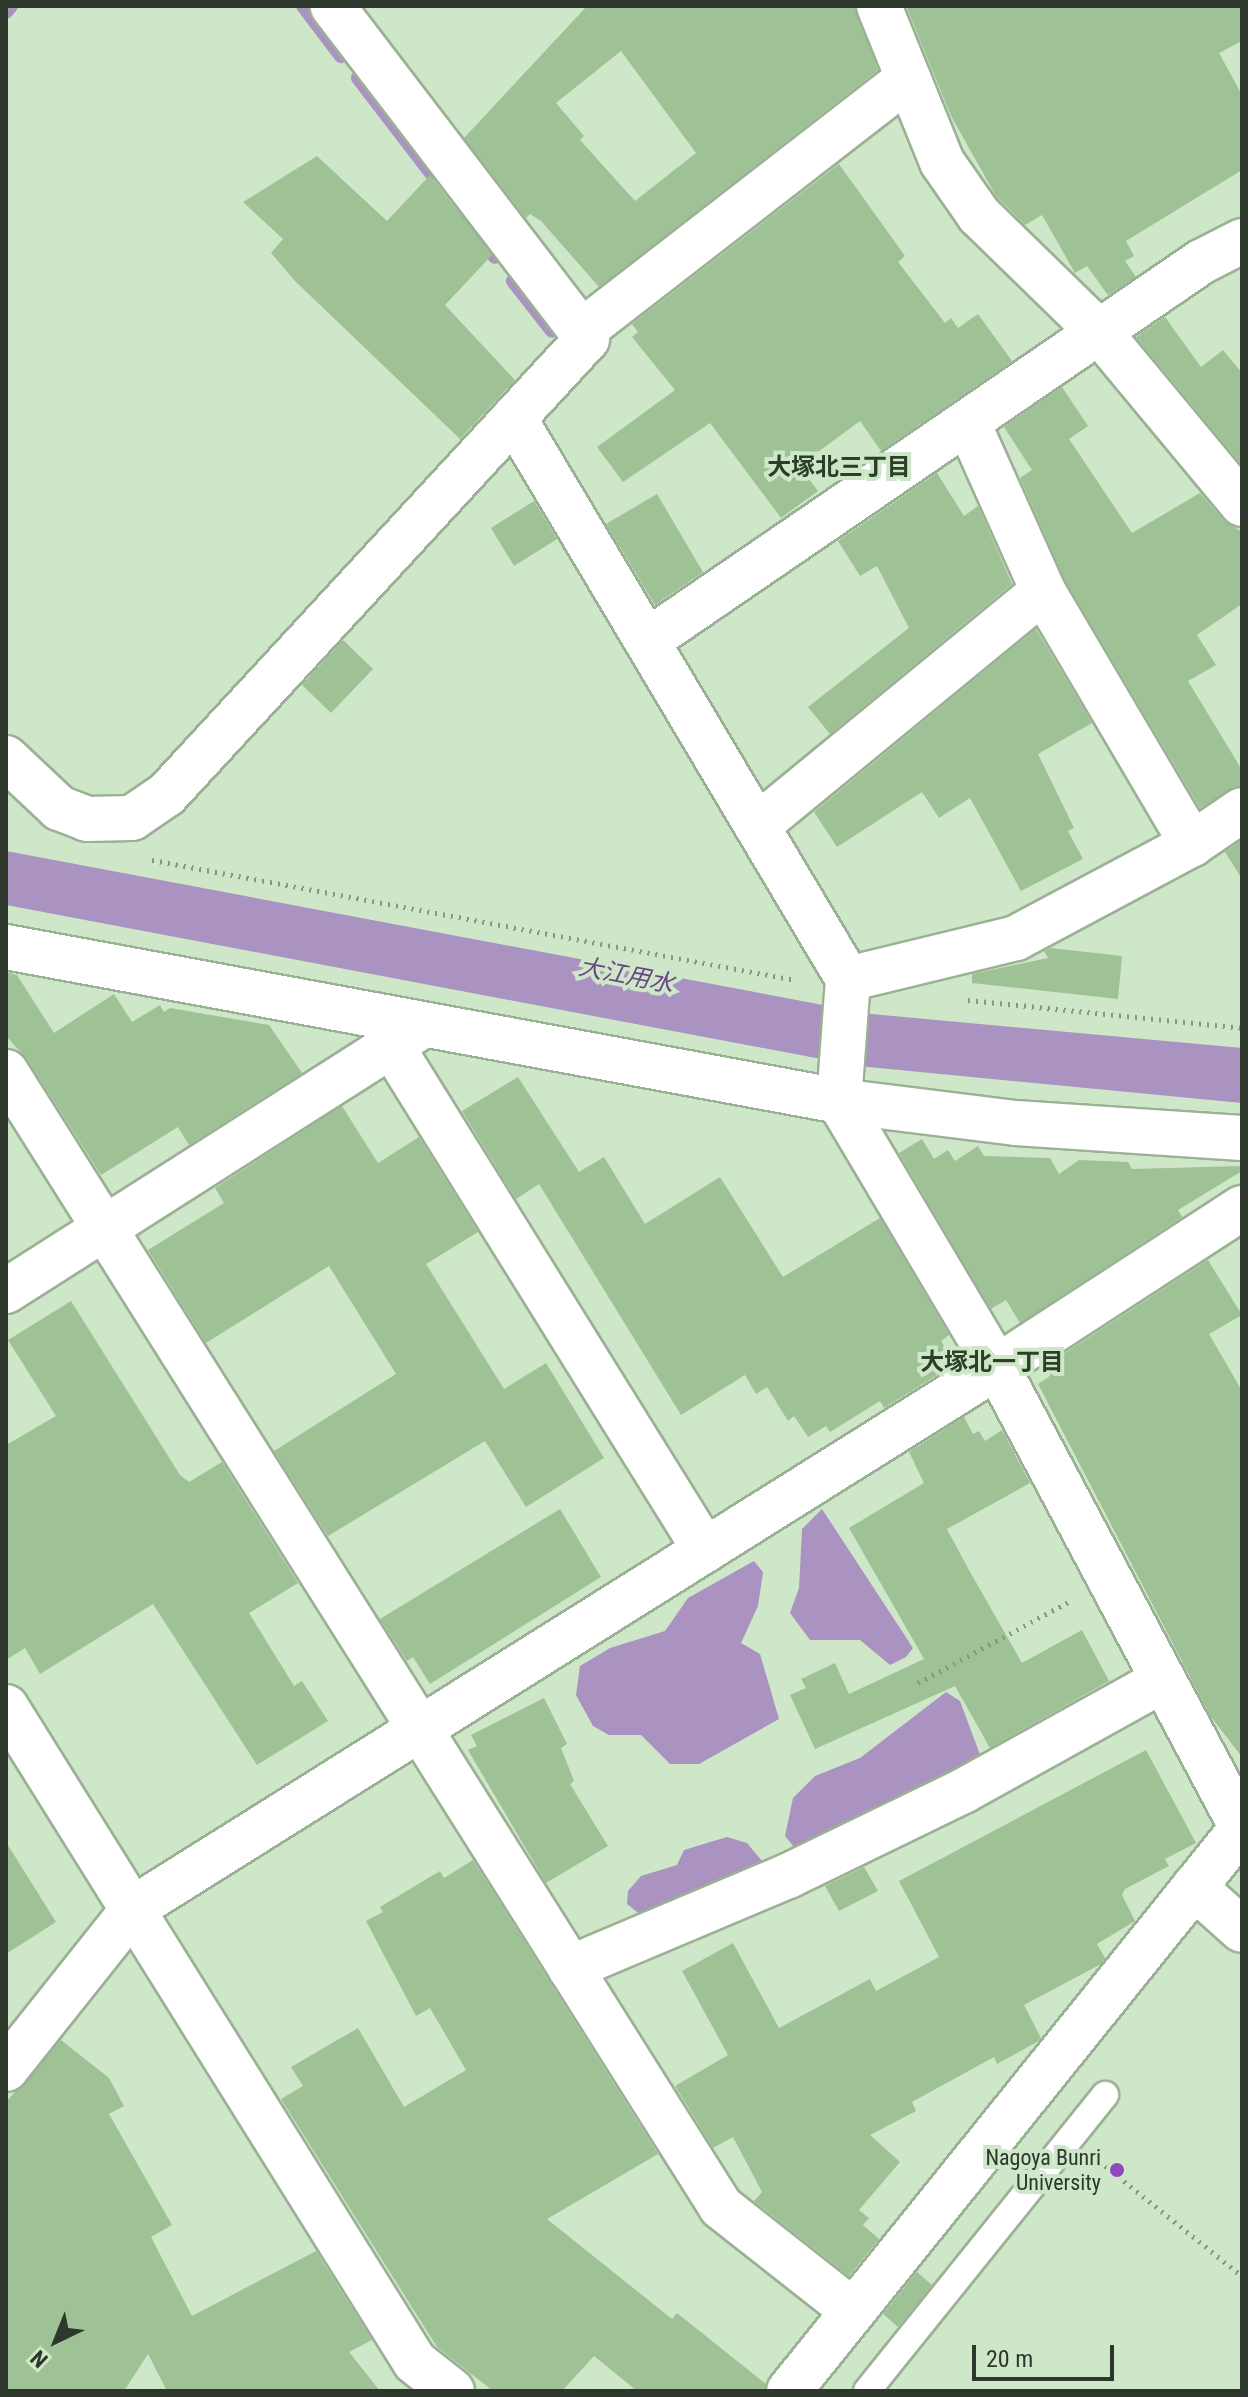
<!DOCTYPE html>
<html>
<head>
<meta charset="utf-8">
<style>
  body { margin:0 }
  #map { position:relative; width:1248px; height:2397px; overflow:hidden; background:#cfe7c9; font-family:"Roboto Condensed","Noto Sans JP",sans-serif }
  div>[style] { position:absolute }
  .forest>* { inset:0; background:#aa92c1 }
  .stream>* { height:14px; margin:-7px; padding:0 7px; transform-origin:7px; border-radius:7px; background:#aa92c1 }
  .building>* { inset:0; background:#9ec195 }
  .path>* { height:5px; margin-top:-2.5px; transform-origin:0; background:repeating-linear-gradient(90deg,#869782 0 2px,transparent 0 8px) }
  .roads { filter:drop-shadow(2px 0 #9bb195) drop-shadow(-2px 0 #9bb195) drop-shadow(0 2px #9bb195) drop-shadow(0 -2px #9bb195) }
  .service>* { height:26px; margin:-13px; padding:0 13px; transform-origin:13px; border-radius:13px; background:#fff }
  .minor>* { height:44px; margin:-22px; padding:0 22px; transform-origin:22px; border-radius:22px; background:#fff }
  .tertiary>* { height:44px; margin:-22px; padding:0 22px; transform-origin:22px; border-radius:22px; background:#fff }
  .dots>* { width:22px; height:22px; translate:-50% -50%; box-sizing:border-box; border:4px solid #cfe7c9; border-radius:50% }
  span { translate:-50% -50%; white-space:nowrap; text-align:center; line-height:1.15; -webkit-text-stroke:8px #cfe7c9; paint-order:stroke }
  .poi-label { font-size:22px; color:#2e372c }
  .right { translate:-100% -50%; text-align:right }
  .neighbourhood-label { font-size:24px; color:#2c3f27; font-weight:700 }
  .water-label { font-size:24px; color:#674683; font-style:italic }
  .frame { position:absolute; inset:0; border:8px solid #2e372c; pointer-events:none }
  .north { position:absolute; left:16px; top:2301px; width:80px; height:80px; -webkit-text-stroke:6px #cfe7c9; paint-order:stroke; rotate:223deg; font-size:22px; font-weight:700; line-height:32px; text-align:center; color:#2e372c }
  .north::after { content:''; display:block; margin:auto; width:28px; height:36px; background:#2e372c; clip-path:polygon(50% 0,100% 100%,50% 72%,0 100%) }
  .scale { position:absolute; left:972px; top:2345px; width:142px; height:36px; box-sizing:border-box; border:4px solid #2e372c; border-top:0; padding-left:10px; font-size:24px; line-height:28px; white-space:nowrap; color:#2e372c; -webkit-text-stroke:6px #cfe7c9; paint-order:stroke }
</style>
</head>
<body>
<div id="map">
  <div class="forest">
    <i style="clip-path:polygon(6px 851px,871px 1014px,1242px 1048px,1242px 1103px,858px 1066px,6px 905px)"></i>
    <i style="clip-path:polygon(822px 1509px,913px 1648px,906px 1657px,890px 1665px,860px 1640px,810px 1640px,790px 1613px,799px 1588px,802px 1529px)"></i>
    <i style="clip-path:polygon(754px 1561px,763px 1572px,758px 1606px,741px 1643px,760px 1654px,779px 1719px,699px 1764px,670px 1764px,641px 1735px,609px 1735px,593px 1726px,576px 1695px,580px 1666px,610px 1648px,665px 1631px,688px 1598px)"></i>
    <i style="clip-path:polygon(946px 1692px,960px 1701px,982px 1760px,809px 1851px,794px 1847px,785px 1836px,793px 1798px,815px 1776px,860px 1758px)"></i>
    <i style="clip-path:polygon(727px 1837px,747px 1843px,766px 1866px,646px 1919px,627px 1904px,628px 1891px,641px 1876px,677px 1865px,684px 1850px)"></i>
  </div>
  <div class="stream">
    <i style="left:303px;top:6px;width:63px;rotate:52.8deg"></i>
    <i style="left:6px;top:12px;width:8px;rotate:-50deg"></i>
    <i style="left:358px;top:78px;width:120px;rotate:52.5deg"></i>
    <i style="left:462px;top:214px;width:54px;rotate:52.5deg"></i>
    <i style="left:513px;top:281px;width:63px;rotate:52deg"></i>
  </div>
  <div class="building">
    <i style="clip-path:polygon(evenodd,587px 6px,855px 6px,878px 70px,599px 287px,541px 221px,530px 214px,526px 218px,464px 138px,587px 6px,621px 51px,696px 153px,635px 201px,580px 140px,584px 136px,556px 103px,621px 51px)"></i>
    <i style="clip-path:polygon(906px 6px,1242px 6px,1242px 41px,1219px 53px,1242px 95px,1242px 170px,1126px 241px,1134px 256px,1125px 261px,1136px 277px,1108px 295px,1087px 266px,1075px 273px,1042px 215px,1025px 225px,996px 196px,951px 116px)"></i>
    <i style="clip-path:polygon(317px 156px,387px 221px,430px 175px,492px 255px,445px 305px,515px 380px,460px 439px,295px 281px,271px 253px,283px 239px,243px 202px)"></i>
    <i style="clip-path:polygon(839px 164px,905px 256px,898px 262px,945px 323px,951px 318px,958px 328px,978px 314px,1012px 361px,881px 451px,860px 421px,799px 466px,818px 491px,781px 518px,710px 423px,623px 482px,597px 447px,675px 390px,632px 337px,638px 332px,632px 324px)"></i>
    <i style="clip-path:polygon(1165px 317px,1201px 367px,1223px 350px,1242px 373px,1242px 465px,1136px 337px)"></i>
    <i style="clip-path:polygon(1062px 387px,1088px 426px,1069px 439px,1132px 533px,1200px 493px,1223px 520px,1242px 532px,1242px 604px,1197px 635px,1216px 665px,1188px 681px,1242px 770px,1242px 785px,1200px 808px,1065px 580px,1020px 478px,1032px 470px,1004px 427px)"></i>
    <i style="clip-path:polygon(937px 473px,964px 516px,978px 506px,1012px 584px,830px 734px,808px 707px,909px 628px,877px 566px,860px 576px,838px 541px)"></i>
    <i style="clip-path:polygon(657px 494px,703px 572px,655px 605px,606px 524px)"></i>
    <i style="clip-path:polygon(534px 501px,557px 539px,514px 566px,491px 528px)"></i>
    <i style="clip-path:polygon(1036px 629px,1092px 723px,1038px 754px,1074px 828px,1068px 831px,1083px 859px,1021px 891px,970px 798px,939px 818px,922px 792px,837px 847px,814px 812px)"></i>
    <i style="clip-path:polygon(343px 640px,373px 669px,331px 713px,302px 685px)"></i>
    <i style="clip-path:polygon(1242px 840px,1242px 879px,1225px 852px)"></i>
    <i style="clip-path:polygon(1051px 948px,1122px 956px,1118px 999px,972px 983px,972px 974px,1048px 958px,1044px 951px)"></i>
    <i style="clip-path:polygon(6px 972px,17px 975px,54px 1033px,114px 994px,132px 1022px,160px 1005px,164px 1012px,170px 1008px,269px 1025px,302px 1073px,189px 1145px,178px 1127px,101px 1175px,27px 1059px,6px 1036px)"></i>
    <i style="clip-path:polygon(518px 1077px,579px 1172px,604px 1157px,645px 1224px,720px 1177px,783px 1277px,880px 1218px,949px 1335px,941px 1341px,950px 1355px,935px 1364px,940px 1373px,884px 1408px,880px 1401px,830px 1432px,826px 1426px,808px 1437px,794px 1416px,788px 1421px,767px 1387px,756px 1394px,745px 1375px,681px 1415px,539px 1184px,516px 1199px,462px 1111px)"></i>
    <i style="clip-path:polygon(342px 1106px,378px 1163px,419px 1137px,478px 1232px,426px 1264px,504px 1389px,546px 1363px,604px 1458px,526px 1507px,485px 1441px,328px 1536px,274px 1451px,396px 1374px,329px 1266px,206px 1343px,148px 1250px,224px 1203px,215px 1188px)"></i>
    <i style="clip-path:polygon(922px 1139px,934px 1159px,948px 1150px,955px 1161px,978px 1146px,984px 1156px,1050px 1158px,1059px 1174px,1079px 1160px,1128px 1162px,1132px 1169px,1242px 1166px,1242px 1171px,1178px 1210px,1182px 1217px,1020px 1323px,1006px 1300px,991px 1309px,899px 1153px)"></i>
    <i style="clip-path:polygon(1208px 1260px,1242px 1315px,1209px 1334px,1242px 1391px,1242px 1757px,1211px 1717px,1038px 1384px,1049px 1377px,1045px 1366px)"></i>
    <i style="clip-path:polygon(71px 1301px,180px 1475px,189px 1482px,222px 1462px,298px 1583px,249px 1613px,294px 1686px,302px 1681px,328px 1721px,257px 1765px,153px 1604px,40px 1674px,25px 1648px,6px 1660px,6px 1445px,56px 1416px,8px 1340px)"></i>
    <i style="clip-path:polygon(964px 1417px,973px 1434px,979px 1431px,985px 1441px,1002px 1430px,1030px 1483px,947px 1529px,969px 1570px,1022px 1663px,1082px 1630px,1109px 1681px,990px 1748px,955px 1686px,815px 1749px,790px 1695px,806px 1688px,801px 1679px,835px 1663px,849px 1694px,924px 1659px,849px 1528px,924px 1483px,909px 1452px)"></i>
    <i style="clip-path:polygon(560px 1509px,601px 1577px,430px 1684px,413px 1657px,407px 1661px,380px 1619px)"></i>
    <i style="clip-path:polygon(544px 1698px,567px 1744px,561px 1748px,574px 1781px,570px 1784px,608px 1846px,546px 1883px,468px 1750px,477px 1746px,471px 1735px)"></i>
    <i style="clip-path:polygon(1146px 1750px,1196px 1843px,1165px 1859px,1169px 1866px,1125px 1889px,1122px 1895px,1135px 1921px,1097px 1944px,1105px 1958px,1101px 1964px,1024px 2005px,1041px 2038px,1037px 2042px,997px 2064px,994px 2057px,912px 2102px,916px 2111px,870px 2135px,900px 2162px,859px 2210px,869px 2218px,863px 2225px,879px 2239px,849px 2276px,754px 2201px,762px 2192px,733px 2137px,713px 2148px,675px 2086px,728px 2055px,682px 1971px,733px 1943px,779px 2028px,870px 1979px,876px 1991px,939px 1957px,899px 1881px)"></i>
    <i style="clip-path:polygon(6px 1842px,56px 1922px,6px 1954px)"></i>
    <i style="clip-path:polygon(473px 1860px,658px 2154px,547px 2219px,672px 2319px,677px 2313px,766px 2384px,765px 2391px,637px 2391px,594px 2356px,562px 2391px,493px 2391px,437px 2347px,281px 2099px,303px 2086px,291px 2067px,358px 2028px,404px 2107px,466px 2070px,430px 2008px,416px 2016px,366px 1921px,383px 1912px,380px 1907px,440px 1871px,444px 1878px)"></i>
    <i style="clip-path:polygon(864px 1867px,878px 1891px,839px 1911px,825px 1886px)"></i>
    <i style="clip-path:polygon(61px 2040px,109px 2078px,124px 2106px,109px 2114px,172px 2225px,151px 2237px,192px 2316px,316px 2251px,372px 2340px,349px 2352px,380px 2391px,167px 2391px,148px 2354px,124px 2391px,6px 2391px,6px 2102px)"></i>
    <i style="clip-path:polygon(917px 2272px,932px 2285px,898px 2327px,883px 2314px)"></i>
  </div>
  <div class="path">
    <i style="left:152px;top:860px;width:654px;rotate:10.57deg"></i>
    <i style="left:968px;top:1000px;width:275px;rotate:5.8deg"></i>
    <i style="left:918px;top:1683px;width:175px;rotate:-28.3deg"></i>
    <i style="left:1099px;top:2161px;width:184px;rotate:38.8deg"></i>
  </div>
  <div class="roads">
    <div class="service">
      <i style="left:867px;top:2391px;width:380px;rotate:-51.2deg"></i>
    </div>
    <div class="minor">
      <i style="left:879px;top:6px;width:168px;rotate:68deg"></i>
      <i style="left:942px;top:162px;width:65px;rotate:55.1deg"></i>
      <i style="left:979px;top:215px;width:170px;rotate:44.3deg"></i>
      <i style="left:1101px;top:334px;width:221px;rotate:50.3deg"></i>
      <i style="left:581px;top:332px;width:414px;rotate:-37.8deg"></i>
      <i style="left:514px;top:418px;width:653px;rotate:59.23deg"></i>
      <i style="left:848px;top:979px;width:122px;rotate:94.2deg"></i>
      <i style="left:839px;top:1101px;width:309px;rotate:59.3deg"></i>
      <i style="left:997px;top:1367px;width:522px;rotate:62.01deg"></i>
      <i style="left:968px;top:423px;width:184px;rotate:65.9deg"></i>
      <i style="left:1043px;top:591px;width:294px;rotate:59.5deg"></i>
      <i style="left:647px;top:641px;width:671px;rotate:-34.38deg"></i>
      <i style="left:1201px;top:262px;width:46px;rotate:-27.1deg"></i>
      <i style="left:6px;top:758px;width:73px;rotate:43.3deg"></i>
      <i style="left:59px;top:808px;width:30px;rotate:21deg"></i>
      <i style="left:87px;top:819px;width:45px;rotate:-1.3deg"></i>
      <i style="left:132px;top:818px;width:42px;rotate:-34.4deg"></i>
      <i style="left:167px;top:794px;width:619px;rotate:-47.29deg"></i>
      <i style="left:587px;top:339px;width:419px;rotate:-127.4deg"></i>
      <i style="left:757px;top:826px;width:370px;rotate:-39.4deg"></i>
      <i style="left:6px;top:947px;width:847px;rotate:10.47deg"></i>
      <i style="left:839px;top:1101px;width:178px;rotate:7.1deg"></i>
      <i style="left:1016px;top:1123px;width:226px;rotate:3.8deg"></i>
      <i style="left:848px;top:979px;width:173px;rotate:-13.7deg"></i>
      <i style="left:1016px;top:938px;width:200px;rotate:-28.1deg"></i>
      <i style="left:1192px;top:844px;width:60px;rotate:-34.2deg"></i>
      <i style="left:391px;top:1045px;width:595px;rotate:58.13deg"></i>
      <i style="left:6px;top:1072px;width:1341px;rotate:57.79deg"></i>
      <i style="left:721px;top:2207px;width:168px;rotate:38.2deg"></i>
      <i style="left:6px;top:1291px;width:486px;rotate:-32.5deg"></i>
      <i style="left:6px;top:1707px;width:772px;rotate:58.02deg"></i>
      <i style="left:415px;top:2362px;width:47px;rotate:38.1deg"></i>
      <i style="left:1194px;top:1887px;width:64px;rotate:41.9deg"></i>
      <i style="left:570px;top:1968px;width:237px;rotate:-22.9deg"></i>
      <i style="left:788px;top:1876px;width:195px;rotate:-25.9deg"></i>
      <i style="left:963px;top:1791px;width:229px;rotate:-29deg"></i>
      <i style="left:789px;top:2391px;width:723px;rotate:-51.18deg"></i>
    </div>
    <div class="tertiary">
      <i style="left:6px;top:2069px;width:206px;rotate:-51.5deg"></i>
      <i style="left:134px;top:1908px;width:1019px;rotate:-32.08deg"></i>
      <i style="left:997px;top:1367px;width:292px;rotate:-33deg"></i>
    </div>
  </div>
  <div class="dots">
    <i style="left:1117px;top:2170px;background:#8d4abf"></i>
  </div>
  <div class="poi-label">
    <span class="right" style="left:1101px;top:2170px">Nagoya Bunri<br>University</span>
  </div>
  <div class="neighbourhood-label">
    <span style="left:839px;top:468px">大塚北三丁目</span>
    <span style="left:992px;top:1363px">大塚北一丁目</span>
  </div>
  <div class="water-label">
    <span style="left:626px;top:976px;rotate:11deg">大江用水</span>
  </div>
  <div class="frame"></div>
  <div class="north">N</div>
  <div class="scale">20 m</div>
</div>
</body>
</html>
